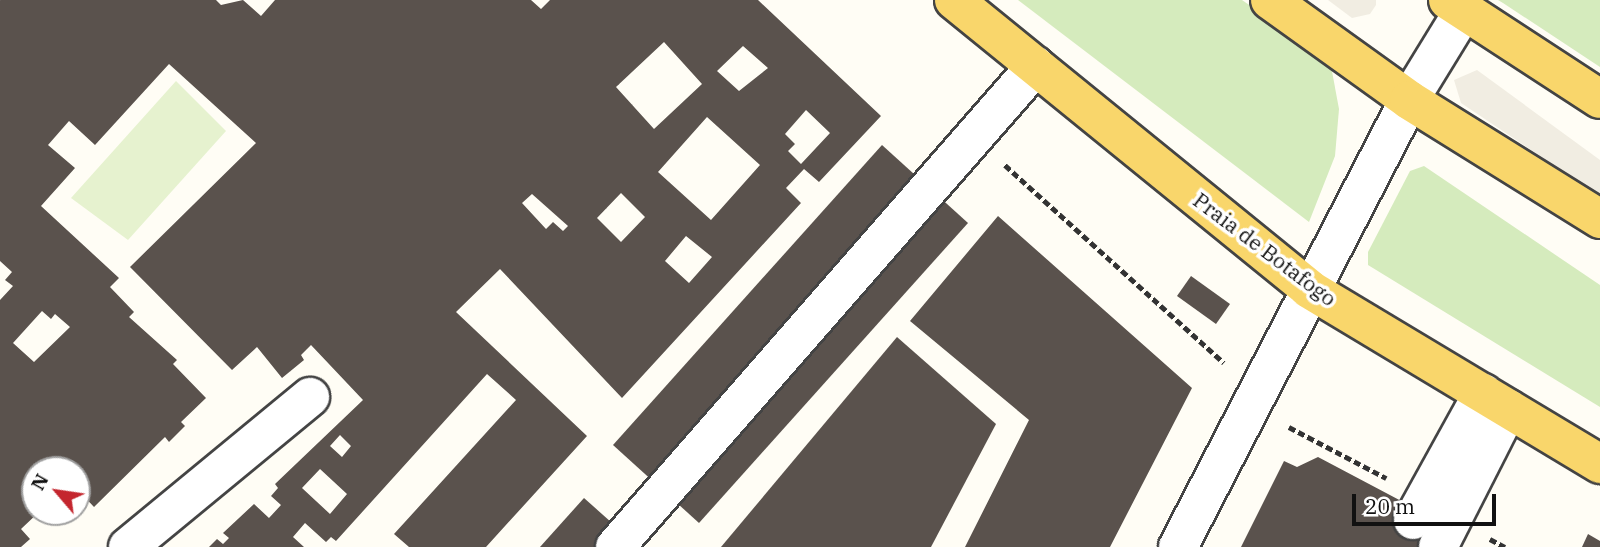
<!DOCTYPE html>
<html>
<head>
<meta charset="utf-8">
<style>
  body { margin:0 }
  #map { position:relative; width:1600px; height:547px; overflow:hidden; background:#fffdf5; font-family:"IBM Plex Serif",serif }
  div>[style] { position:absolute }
  .green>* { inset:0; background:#d5ebbd }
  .pitch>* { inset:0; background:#e6f2cf }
  .plaza>* { inset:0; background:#f1ede2 }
  .building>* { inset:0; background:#5a524d }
  .path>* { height:4.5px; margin-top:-2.25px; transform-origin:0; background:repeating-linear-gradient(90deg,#333 0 7px,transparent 0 10.5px) }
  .roads { filter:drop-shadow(2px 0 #444) drop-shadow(-2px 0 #444) drop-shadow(0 2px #444) drop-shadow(0 -2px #444) }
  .minor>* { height:38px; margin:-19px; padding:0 19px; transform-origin:19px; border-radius:19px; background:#fff }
  .major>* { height:38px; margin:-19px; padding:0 19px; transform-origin:19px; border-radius:19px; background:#f9d66b }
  span { translate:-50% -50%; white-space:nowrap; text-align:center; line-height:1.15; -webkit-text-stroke:7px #fff; paint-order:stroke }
  .street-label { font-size:21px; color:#111 }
  .north { position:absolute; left:21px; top:456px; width:70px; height:70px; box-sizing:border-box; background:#fff; border:2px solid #a0a0a0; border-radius:50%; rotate:299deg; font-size:19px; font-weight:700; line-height:28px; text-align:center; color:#111 }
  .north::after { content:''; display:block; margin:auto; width:24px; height:32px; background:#c4262e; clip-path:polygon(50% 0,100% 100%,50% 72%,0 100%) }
  .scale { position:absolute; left:1352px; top:494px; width:144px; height:32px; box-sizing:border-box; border:4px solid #111; border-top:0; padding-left:9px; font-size:21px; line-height:24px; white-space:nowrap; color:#111; -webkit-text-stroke:5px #fff; paint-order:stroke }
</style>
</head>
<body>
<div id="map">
  <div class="green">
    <i style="clip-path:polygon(1018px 0,1242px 0,1304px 43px,1331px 66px,1339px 109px,1335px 156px,1309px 222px)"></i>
    <i style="clip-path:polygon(1498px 0,1600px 0,1600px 67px,1503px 3px)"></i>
    <i style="clip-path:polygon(1424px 166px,1600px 285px,1600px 407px,1368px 265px,1368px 252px,1410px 171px)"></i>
  </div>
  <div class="pitch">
    <i style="clip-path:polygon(176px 81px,226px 131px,128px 240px,71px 198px)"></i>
  </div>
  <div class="plaza">
    <i style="clip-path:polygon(1328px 0,1376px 0,1376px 5px,1370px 14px,1352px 18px)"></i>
    <i style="clip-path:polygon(1477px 70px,1600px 160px,1600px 196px,1461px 103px,1454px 80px)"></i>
  </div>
  <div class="building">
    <i style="clip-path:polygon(evenodd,0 0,216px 0,221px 5px,243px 0,261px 16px,275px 0,531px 0,541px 9px,550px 0,758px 0,881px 116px,819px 182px,804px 169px,786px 188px,801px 203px,622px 398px,500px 269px,456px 312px,587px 436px,486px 547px,409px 547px,394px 534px,516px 400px,487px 374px,336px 541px,331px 537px,326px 542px,305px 523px,293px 537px,304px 547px,209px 547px,217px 539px,223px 544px,229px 538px,223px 533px,254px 504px,269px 518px,281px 505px,271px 496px,278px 488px,275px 484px,363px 400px,311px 345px,301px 355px,304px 360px,282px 378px,257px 347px,232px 370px,130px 267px,256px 143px,169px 64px,95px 145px,69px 121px,48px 145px,75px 168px,41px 206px,119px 278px,110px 287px,134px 312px,129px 317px,177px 360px,173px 364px,206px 398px,181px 422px,185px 426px,169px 442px,165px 437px,94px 507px,77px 489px,77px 470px,35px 470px,35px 512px,39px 512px,21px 529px,30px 539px,21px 547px,0 547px,0 300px,13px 286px,5px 280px,12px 272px,0 261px,0 0,664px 42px,702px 84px,654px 129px,616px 87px,664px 42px,0 0,743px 46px,768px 68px,739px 91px,717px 71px,743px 46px,0 0,806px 110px,830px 133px,801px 164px,788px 151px,795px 144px,785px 134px,806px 110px,0 0,707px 117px,760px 165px,711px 220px,658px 172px,707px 117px,0 0,621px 193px,645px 217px,621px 242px,597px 218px,621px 193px,0 0,532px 194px,568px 226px,563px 231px,553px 222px,546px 229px,522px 203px,532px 194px,0 0,686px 236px,712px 257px,689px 283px,665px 261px,686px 236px,0 0,42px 311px,51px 319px,55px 314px,70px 327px,34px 362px,13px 343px,42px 311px,0 0,340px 435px,351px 446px,342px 457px,330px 446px,340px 435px,0 0,320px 469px,347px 494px,330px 514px,302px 488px,320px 469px)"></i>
    <i style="clip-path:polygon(882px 145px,968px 223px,699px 523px,613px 445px)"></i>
    <i style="clip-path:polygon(998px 216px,1192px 388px,1110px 547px,965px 547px,1029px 420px,910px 321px)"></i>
    <i style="clip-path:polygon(1191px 276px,1230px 304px,1216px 324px,1177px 296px)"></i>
    <i style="clip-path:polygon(897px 337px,996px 424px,931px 547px,721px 547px)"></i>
    <i style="clip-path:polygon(1318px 457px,1405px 503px,1430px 528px,1420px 547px,1241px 547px,1284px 461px,1297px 467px)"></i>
    <i style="clip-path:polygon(584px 498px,639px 547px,540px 547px)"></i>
    <i style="clip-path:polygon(1588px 534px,1600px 541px,1600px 547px,1582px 547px)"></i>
  </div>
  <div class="path">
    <i style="left:1005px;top:165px;width:295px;rotate:42.1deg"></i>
    <i style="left:1289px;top:427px;width:110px;rotate:27.7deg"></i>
    <i style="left:1490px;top:539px;width:17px;rotate:28deg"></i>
  </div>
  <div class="roads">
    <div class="minor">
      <i style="left:1413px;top:520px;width:145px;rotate:-61.1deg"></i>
      <i style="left:128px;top:547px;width:236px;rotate:-39.5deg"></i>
      <i style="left:615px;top:547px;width:639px;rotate:-48.81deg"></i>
      <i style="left:1178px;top:547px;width:503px;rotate:-62.67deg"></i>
      <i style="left:1409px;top:100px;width:103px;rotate:-58.5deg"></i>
      <i style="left:1438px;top:547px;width:155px;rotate:-63.1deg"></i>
    </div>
    <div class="major">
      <i style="left:954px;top:0;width:458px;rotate:39.1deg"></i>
      <i style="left:1309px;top:289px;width:340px;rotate:31deg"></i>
      <i style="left:1270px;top:0;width:171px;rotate:35.7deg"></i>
      <i style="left:1409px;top:100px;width:225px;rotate:31.9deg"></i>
      <i style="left:1448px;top:0;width:181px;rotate:33.1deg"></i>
    </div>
  </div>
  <div class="street-label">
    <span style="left:1265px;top:249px;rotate:37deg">Praia de Botafogo</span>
  </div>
  <div class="north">N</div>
  <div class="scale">20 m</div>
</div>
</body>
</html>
